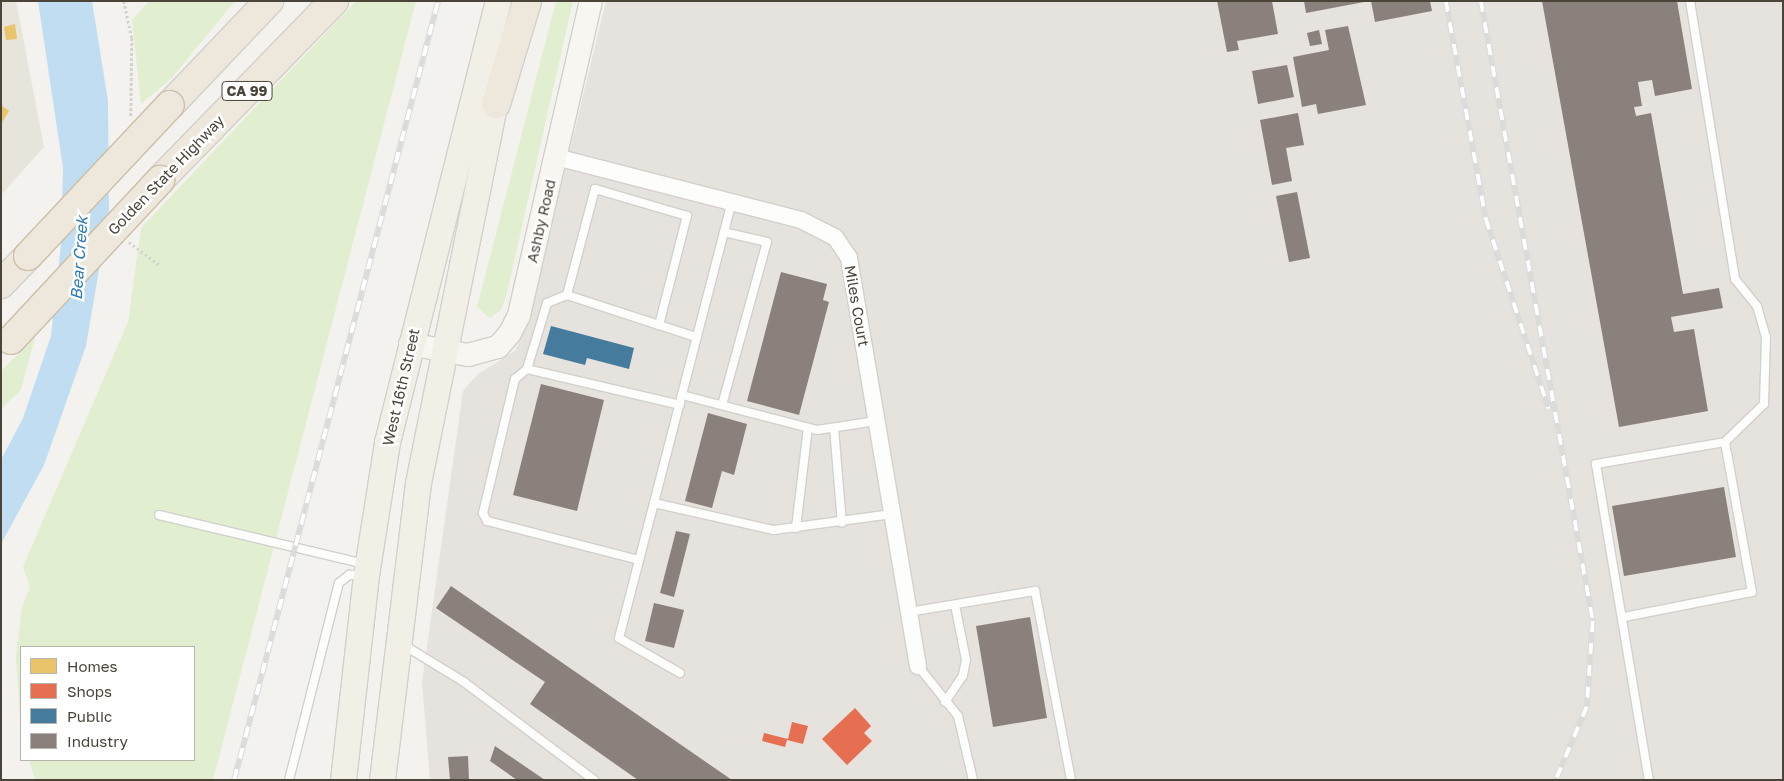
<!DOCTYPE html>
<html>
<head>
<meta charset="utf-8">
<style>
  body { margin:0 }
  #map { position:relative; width:1784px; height:781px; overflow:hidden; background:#f4f2ee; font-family:"Golos Text",sans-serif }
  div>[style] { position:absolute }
  .residential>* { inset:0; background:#e7e4dc }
  .industrial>* { inset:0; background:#e6e2de }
  .green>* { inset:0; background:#e1eecf }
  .water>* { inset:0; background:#c0ddf1 }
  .homes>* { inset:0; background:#e9c46a }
  .shops>* { inset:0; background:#e76f51 }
  .public>* { inset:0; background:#457b9d }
  .industry>* { inset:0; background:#8a817c }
  .path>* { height:2.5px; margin-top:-1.25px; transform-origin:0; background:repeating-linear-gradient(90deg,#d3d2cc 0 2.5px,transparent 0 5px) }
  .roads { filter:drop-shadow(1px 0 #d2d0cb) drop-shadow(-1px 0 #d2d0cb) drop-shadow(0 1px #d2d0cb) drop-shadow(0 -1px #d2d0cb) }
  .lane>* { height:8px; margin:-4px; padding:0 4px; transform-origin:4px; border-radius:4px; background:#fdfdfc }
  .street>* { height:16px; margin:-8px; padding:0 8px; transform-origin:8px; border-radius:8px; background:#fdfdfc }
  .secondary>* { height:22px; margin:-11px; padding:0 11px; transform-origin:11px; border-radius:11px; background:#f7f6f1 }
  .primary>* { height:25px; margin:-12.5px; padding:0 12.5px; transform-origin:12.5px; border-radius:12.5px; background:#f2efe6 }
  .highway>* { height:28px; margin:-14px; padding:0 14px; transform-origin:14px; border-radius:14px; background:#ede8db }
  .rail>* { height:5.5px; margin-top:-2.75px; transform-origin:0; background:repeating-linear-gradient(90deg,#fff 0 11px,#dbdbda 0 22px); box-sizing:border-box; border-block:1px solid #dbdbda }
  .bridges { filter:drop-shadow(1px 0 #ccbfa9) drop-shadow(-1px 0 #ccbfa9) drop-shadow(0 1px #ccbfa9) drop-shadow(0 -1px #ccbfa9) }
  .highway-bridge>* { height:28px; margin:-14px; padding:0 14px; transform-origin:14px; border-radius:14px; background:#ede8db }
  span { translate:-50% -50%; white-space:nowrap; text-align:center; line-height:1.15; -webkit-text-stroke:5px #fff; paint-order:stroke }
  .shield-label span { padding:1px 4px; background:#fff; border:1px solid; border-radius:4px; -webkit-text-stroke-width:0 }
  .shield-label { font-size:14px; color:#4b4439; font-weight:700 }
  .street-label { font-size:15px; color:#4b4439 }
  .water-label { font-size:16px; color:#2e7ab2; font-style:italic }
  .frame { position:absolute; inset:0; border:2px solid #4b4439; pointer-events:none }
  .legend { position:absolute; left:20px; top:646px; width:175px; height:115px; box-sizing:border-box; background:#fff; border:1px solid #b7b4b0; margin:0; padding:6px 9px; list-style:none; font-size:15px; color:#4b4439 }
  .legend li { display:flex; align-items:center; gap:10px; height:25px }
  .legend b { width:25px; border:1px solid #b7b4b0 }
</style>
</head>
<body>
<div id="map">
  <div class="residential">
    <i style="clip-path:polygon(1px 1px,16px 1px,44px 147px,1px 195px)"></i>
  </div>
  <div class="industrial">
    <i style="clip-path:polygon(606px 1px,1783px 1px,1783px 780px,430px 780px,422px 682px,463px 391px,478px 374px,515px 351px,528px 322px)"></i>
  </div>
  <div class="green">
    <i style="clip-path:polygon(149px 1px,235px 1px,171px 79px,141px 104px,132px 20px)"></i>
    <i style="clip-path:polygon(356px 1px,416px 1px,213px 780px,35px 780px,29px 760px,194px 760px,194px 647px,21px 647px,21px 731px,16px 658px,22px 607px,30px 587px,23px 567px,128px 322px,141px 228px)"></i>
    <i style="clip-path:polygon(556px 1px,573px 1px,507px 293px,501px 310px,490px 318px,477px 307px)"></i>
    <i style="clip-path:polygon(35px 337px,21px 390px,1px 409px,1px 371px)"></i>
  </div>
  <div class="water">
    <i style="clip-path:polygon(38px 1px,92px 1px,108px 101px,109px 211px,86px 346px,44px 465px,1px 544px,1px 460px,23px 418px,51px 336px,61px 245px,63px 168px)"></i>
  </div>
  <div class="homes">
    <i style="clip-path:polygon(15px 24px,17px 39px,6px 40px,4px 27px)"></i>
    <i style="clip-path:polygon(1px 105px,9px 111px,1px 124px)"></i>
  </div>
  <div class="shops">
    <i style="clip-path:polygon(855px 708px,871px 726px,864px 733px,872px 741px,847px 765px,822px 739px)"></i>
    <i style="clip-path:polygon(792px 722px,808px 726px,803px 744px,787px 740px,785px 747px,762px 741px,764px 733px,788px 739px)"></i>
  </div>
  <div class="public">
    <i style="clip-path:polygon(551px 326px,634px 348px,629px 369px,587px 358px,585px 365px,543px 354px)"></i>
  </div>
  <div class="industry">
    <i style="clip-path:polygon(1217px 1px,1272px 1px,1278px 34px,1237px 41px,1239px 50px,1227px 52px)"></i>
    <i style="clip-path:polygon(1304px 1px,1364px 1px,1364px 2px,1306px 13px)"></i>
    <i style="clip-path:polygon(1371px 1px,1430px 1px,1432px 11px,1375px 22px)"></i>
    <i style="clip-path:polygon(1542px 1px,1677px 1px,1692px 89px,1655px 96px,1652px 80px,1638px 82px,1642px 106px,1634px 107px,1636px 116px,1651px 113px,1683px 294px,1719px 288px,1723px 308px,1671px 317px,1674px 332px,1694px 329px,1708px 411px,1619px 427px)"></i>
    <i style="clip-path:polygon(1348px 26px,1366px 105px,1318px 114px,1316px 104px,1302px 107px,1293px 57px,1329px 50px,1325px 30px)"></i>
    <i style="clip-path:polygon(1319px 30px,1322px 44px,1310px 46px,1307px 33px)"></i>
    <i style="clip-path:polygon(1287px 65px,1294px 97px,1258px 104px,1252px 71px)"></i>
    <i style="clip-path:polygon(1298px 113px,1304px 145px,1286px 148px,1292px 181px,1272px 185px,1260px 120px)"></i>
    <i style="clip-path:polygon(1297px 192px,1310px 258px,1289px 262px,1276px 196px)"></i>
    <i style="clip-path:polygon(781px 272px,827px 284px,823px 300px,829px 302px,799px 415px,747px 401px)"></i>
    <i style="clip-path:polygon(541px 384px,604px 400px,577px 511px,513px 495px)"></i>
    <i style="clip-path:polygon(708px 413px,747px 424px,734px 475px,722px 471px,712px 508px,685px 501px)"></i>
    <i style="clip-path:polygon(1724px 487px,1736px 557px,1624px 576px,1612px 506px)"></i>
    <i style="clip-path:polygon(676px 531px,690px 534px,674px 597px,660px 593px)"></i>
    <i style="clip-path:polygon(451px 586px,732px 780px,638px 780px,530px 704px,545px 682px,436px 608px)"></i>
    <i style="clip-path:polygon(654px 603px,684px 610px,674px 648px,645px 641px)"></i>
    <i style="clip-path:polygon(1030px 617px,1047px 718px,993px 727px,976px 626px)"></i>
    <i style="clip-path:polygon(495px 746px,545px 780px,517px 780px,490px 761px)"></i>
    <i style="clip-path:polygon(468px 756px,469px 780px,450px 780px,448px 757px)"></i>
  </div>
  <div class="path">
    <i style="left:124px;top:1px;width:38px;rotate:78deg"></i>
    <i style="left:132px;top:38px;width:78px;rotate:90.7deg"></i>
    <i style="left:129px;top:242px;width:38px;rotate:37deg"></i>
  </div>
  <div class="roads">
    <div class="lane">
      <i style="left:1690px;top:1px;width:282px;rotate:80.8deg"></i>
      <i style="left:1735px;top:279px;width:35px;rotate:51deg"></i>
      <i style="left:1757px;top:306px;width:32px;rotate:74deg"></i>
      <i style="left:1766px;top:337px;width:67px;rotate:91.7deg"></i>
      <i style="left:1764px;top:404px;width:54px;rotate:135.7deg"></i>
      <i style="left:659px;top:325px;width:113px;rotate:-75.6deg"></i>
      <i style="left:687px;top:216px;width:96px;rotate:-163.6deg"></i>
      <i style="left:595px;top:189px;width:110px;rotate:104.8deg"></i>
      <i style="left:567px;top:295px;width:97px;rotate:18.1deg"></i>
      <i style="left:659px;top:325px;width:40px;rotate:18deg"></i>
      <i style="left:527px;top:369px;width:69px;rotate:-73.1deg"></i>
      <i style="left:547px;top:303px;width:22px;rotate:-22deg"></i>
      <i style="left:682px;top:395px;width:139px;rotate:14.5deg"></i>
      <i style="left:817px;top:430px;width:60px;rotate:-8.7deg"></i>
      <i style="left:722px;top:405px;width:169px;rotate:-74.6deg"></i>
      <i style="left:767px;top:242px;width:44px;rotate:-166.9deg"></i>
      <i style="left:834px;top:428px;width:95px;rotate:85.2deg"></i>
      <i style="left:654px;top:503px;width:123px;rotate:12.7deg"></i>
      <i style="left:774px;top:530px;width:119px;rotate:-7.7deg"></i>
      <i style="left:159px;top:515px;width:211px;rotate:13.4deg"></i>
      <i style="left:796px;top:528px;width:101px;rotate:-83.2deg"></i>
      <i style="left:639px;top:560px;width:157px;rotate:-165.6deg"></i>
      <i style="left:487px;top:521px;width:9px;rotate:-117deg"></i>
      <i style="left:483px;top:513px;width:138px;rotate:-76.6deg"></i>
      <i style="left:515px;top:379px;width:16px;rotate:-40deg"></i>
      <i style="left:527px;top:369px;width:157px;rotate:13.2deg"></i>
      <i style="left:909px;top:612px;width:128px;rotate:-9.5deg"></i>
      <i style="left:1035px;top:591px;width:192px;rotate:79.2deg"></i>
      <i style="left:1624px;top:617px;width:130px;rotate:-11.1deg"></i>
      <i style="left:1752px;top:592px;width:152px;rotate:-100.2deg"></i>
      <i style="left:1725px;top:442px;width:131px;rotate:170.3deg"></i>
      <i style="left:1596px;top:464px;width:320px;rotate:80.5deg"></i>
      <i style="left:402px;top:644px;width:73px;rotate:31.5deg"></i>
      <i style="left:464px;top:682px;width:163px;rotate:37deg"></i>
      <i style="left:918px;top:666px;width:64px;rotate:51.3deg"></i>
      <i style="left:958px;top:716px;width:66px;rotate:76.8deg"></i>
      <i style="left:680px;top:673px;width:70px;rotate:-150.2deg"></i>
      <i style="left:619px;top:638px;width:450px;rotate:-75.5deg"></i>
      <i style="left:945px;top:702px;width:32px;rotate:-56deg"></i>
      <i style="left:963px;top:675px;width:15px;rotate:-79deg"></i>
      <i style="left:966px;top:660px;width:56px;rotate:-101.3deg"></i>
      <i style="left:289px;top:780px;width:203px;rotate:-75.8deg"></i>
      <i style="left:339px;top:583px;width:13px;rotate:-39deg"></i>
      <i style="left:349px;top:575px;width:13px"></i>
    </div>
    <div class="street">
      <i style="left:556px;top:157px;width:253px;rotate:14.4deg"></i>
      <i style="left:801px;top:220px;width:38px;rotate:27deg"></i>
      <i style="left:835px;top:237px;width:25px;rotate:56deg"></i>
      <i style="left:849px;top:258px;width:414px;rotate:80.4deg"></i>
    </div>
    <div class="secondary">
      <i style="left:410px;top:344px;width:59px;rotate:10.7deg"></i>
      <i style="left:468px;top:355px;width:31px;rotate:-15deg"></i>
      <i style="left:498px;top:347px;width:18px;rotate:-49deg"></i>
      <i style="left:510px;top:333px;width:20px;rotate:-63deg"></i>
      <i style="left:519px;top:315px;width:322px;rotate:-77.1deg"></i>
    </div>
    <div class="primary">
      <i style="left:343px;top:780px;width:206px;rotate:-83.6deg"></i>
      <i style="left:366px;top:575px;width:135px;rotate:-81deg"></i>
      <i style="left:387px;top:442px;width:455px;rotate:-75.9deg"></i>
      <i style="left:382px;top:780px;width:299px;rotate:-83.1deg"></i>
      <i style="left:418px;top:483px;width:408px;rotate:-78.6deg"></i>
    </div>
    <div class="highway">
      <i style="left:496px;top:104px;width:108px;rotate:-73.2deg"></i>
      <i style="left:170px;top:105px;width:144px;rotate:-46.4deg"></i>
      <i style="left:160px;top:180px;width:250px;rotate:-45.8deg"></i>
      <i style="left:1px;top:284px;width:39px;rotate:-46deg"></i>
    </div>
  </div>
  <div class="rail">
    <i style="left:1446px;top:1px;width:222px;rotate:79.6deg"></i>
    <i style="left:1486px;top:219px;width:200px;rotate:71.7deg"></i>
    <i style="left:1481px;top:1px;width:630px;rotate:79.76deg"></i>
    <i style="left:1593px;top:621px;width:86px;rotate:94deg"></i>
    <i style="left:1587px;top:707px;width:79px;rotate:113deg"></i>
    <i style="left:234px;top:780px;width:805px;rotate:-75.33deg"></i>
  </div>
  <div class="bridges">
    <div class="highway-bridge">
      <i style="left:28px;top:256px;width:207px;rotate:-46.8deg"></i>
      <i style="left:11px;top:340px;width:219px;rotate:-47deg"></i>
    </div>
  </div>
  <div class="shield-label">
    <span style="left:247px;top:91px">CA 99</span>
  </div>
  <div class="street-label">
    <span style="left:166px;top:175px;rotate:-46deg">Golden State Highway</span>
    <span style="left:541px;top:221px;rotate:-77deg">Ashby Road</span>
    <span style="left:857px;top:306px;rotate:80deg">Miles Court</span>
    <span style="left:401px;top:387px;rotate:-77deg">West 16th Street</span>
  </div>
  <div class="water-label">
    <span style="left:79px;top:258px;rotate:-86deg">Bear Creek</span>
  </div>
  <div class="frame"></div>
  <ul class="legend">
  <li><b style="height:14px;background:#e9c46a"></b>Homes</li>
  <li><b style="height:14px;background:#e76f51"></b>Shops</li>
  <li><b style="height:14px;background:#457b9d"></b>Public</li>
  <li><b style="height:14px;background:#8a817c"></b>Industry</li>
  </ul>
</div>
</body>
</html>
